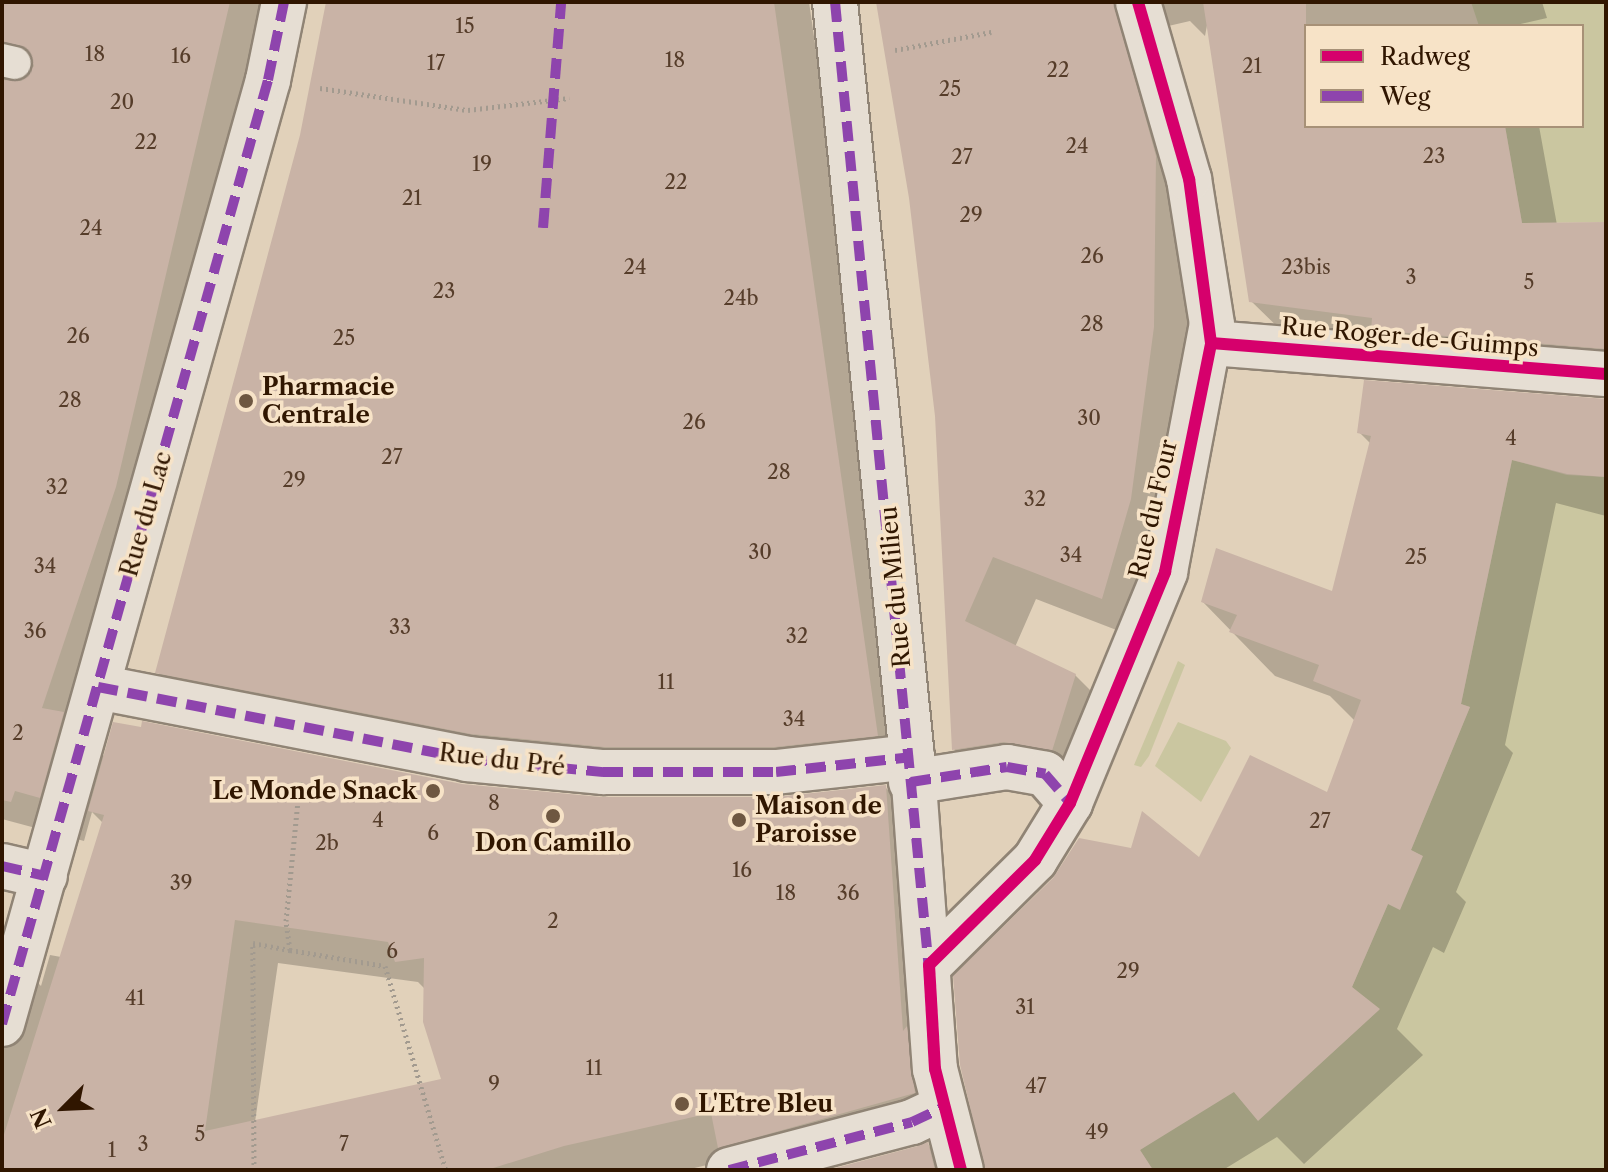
<!DOCTYPE html>
<html>
<head>
<meta charset="utf-8">
<style>
  body { margin:0 }
  #map { position:relative; width:1608px; height:1172px; overflow:hidden; background:#e1d1ba; font-family:"Libre Caslon Text",serif }
  div>[style] { position:absolute }
  .green>* { inset:0; background:#cac6a0 }
  .shadow>* { inset:0; background:#0003 }
  .building>* { inset:0; background:#c9b3a6 }
  .path>* { height:5px; margin-top:-2.5px; transform-origin:0; background:repeating-linear-gradient(90deg,#a29a8f 0 2px,transparent 0 6px) }
  .roads { filter:drop-shadow(2px 0 #908475) drop-shadow(-2px 0 #908475) drop-shadow(0 2px #908475) drop-shadow(0 -2px #908475) }
  .lane>* { height:32px; margin:-16px; padding:0 16px; transform-origin:16px; border-radius:16px; background:#e6ded3 }
  .street>* { height:44px; margin:-22px; padding:0 22px; transform-origin:22px; border-radius:22px; background:#e6ded3 }
  .quiet>* { height:10px; margin-top:-5px; transform-origin:0; background:repeating-linear-gradient(90deg,#8e44ad 0 20px,transparent 0 30px) }
  .cycleway>* { height:12px; margin:-6px; padding:0 6px; transform-origin:6px; border-radius:6px; background:#d6006c }
  .dots>* { width:22px; height:22px; translate:-50% -50%; box-sizing:border-box; border:4px solid #f7e3c7; border-radius:50% }
  span { translate:-50% -50%; white-space:nowrap; text-align:center; line-height:1.15; -webkit-text-stroke:7px #f7e3c7; paint-order:stroke }
  .number-label { font-size:20px; color:#563d2a }
  .number-label span { -webkit-text-stroke-width:0 }
  .street-label { font-size:24px; color:#301600 }
  .poi-label { font-size:24px; color:#301600; font-weight:700 }
  .left { translate:0 -50%; text-align:left }
  .right { translate:-100% -50%; text-align:right }
  .frame { position:absolute; inset:0; border:4px solid #301600; pointer-events:none }
  .legend { position:absolute; left:1304px; top:24px; width:280px; height:104px; box-sizing:border-box; background:#f7e3c7; border:2px solid #a79177; margin:0; padding:10px 14px; list-style:none; font-size:24px; color:#301600 }
  .legend li { display:flex; align-items:center; gap:16px; height:40px }
  .legend b { width:40px; border:2px solid #a79177 }
  .north { position:absolute; left:24px; top:1068px; width:80px; height:80px; -webkit-text-stroke:6px #f7e3c7; paint-order:stroke; rotate:246deg; font-size:22px; font-weight:700; line-height:32px; text-align:center; color:#301600 }
  .north::after { content:''; display:block; margin:auto; width:28px; height:36px; background:#301600; clip-path:polygon(50% 0,100% 100%,50% 72%,0 100%) }
</style>
</head>
<body>
<div id="map">
  <div class="green">
    <i style="clip-path:polygon(1471px 2px,1606px 2px,1606px 222px,1522px 223px,1505px 126px,1582px 126px,1582px 26px,1479px 26px)"></i>
    <i style="clip-path:polygon(1512px 460px,1567px 475px,1606px 477px,1606px 1170px,1153px 1170px,1140px 1150px,1229px 1086px,1258px 1120px,1379px 1010px,1352px 987px,1388px 904px,1422px 856px,1411px 850px,1470px 707px,1461px 704px)"></i>
    <i style="clip-path:polygon(1178px 661px,1185px 665px,1149px 756px,1141px 767px,1134px 765px)"></i>
    <i style="clip-path:polygon(1178px 722px,1226px 741px,1231px 748px,1201px 802px,1155px 766px)"></i>
  </div>
  <div class="shadow">
    <i style="clip-path:polygon(evenodd,2px 2px,287px 2px,90px 741px,105px 757px,601px 799px,776px 799px,885px 787px,928px 830px,952px 1107px,686px 1170px,2px 1170px,2px 947px,41px 986px,50px 955px,61px 957px,103px 823px,92px 812px,84px 841px,2px 819px,2px 2px,278px 963px,418px 982px,425px 989px,443px 1081px,255px 1122px,278px 963px)"></i>
    <i style="clip-path:polygon(328px 2px,809px 2px,921px 779px,819px 790px,649px 790px,201px 716px,158px 672px,302px 135px)"></i>
    <i style="clip-path:polygon(877px 2px,1542px 2px,1547px 18px,1512px 26px,1306px 26px,1306px 126px,1539px 126px,1557px 225px,1606px 224px,1606px 370px,1295px 344px,1251px 301px,1208px 20px,1205px 36px,1190px 21px,1164px 27px,1196px 371px,1145px 641px,1036px 599px,1015px 647px,1075px 675px,1119px 719px,1048px 785px,997px 793px,954px 749px,937px 416px,911px 198px)"></i>
    <i style="clip-path:polygon(1606px 411px,1606px 516px,1556px 503px,1505px 745px,1513px 753px,1456px 892px,1466px 902px,1444px 953px,1433px 947px,1397px 1029px,1423px 1055px,1304px 1164px,1277px 1137px,1223px 1170px,985px 1170px,1199px 860px,1328px 794px,1356px 722px,1330px 696px,1275px 676px,1203px 602px,1333px 594px,1371px 444px,1359px 432px)"></i>
    <i style="clip-path:polygon(927px 1144px,953px 1170px,837px 1170px)"></i>
  </div>
  <div class="building">
    <i style="clip-path:polygon(2px 2px,230px 2px,116px 487px,42px 708px,64px 712px,40px 798px,15px 791px,11px 802px,2px 800px,2px 80px,21px 81px,34px 66px,27px 49px,2px 42px)"></i>
    <i style="clip-path:polygon(326px 2px,774px 2px,878px 736px,775px 747px,604px 747px,471px 734px,155px 673px,300px 135px)"></i>
    <i style="clip-path:polygon(876px 2px,1114px 2px,1156px 156px,1154px 327px,1131px 499px,1102px 599px,993px 557px,965px 621px,1076px 674px,1052px 751px,1004px 742px,952px 750px,935px 416px,909px 198px)"></i>
    <i style="clip-path:polygon(1203px 2px,1306px 2px,1306px 126px,1505px 126px,1522px 223px,1606px 222px,1606px 349px,1371px 330px,1372px 318px,1249px 302px)"></i>
    <i style="clip-path:polygon(1364px 380px,1606px 399px,1606px 477px,1567px 474px,1512px 460px,1461px 704px,1470px 707px,1411px 850px,1423px 856px,1400px 910px,1388px 904px,1352px 987px,1380px 1009px,1258px 1121px,1234px 1092px,1140px 1150px,1153px 1170px,985px 1170px,960px 1065px,953px 976px,1053px 878px,1079px 838px,1131px 848px,1142px 811px,1199px 857px,1250px 755px,1327px 792px,1361px 700px,1313px 681px,1319px 665px,1229px 632px,1237px 615px,1201px 602px,1216px 548px,1332px 591px,1371px 436px,1357px 433px)"></i>
    <i style="clip-path:polygon(evenodd,142px 721px,462px 784px,601px 797px,776px 797px,886px 785px,903px 1031px,907px 1026px,915px 1093px,718px 1148px,711px 1113px,564px 1146px,487px 1170px,2px 1170px,2px 1141px,104px 815px,88px 811px,113px 722px,141px 727px,142px 721px,235px 920px,388px 942px,395px 962px,424px 958px,423px 1022px,441px 1079px,205px 1131px,235px 920px)"></i>
    <i style="clip-path:polygon(928px 1142px,935px 1170px,828px 1170px,918px 1146px)"></i>
  </div>
  <div class="path">
    <i style="left:895px;top:50px;width:98px;rotate:-10.6deg"></i>
    <i style="left:320px;top:88px;width:150px;rotate:8.5deg"></i>
    <i style="left:468px;top:110px;width:102px;rotate:-6.8deg"></i>
    <i style="left:290px;top:950px;width:96px;rotate:9.6deg"></i>
    <i style="left:385px;top:966px;width:213px;rotate:73.4deg"></i>
    <i style="left:254px;top:1170px;width:227px;rotate:-90.3deg"></i>
    <i style="left:253px;top:943px;width:38px;rotate:11deg"></i>
    <i style="left:290px;top:950px;width:29px;rotate:-98deg"></i>
    <i style="left:286px;top:921px;width:142px;rotate:-84.3deg"></i>
  </div>
  <div class="roads">
    <div class="lane">
      <i style="left:2px;top:60px;width:13px;rotate:13deg"></i>
    </div>
    <div class="street">
      <i style="left:835px;top:2px;width:759px;rotate:84.18deg"></i>
      <i style="left:912px;top:757px;width:313px;rotate:85.8deg"></i>
      <i style="left:935px;top:1069px;width:104px;rotate:75.6deg"></i>
      <i style="left:1211px;top:343px;width:396px;rotate:4.5deg"></i>
      <i style="left:98px;top:687px;width:376px;rotate:11deg"></i>
      <i style="left:467px;top:759px;width:137px;rotate:5.5deg"></i>
      <i style="left:603px;top:772px;width:173px"></i>
      <i style="left:776px;top:772px;width:137px;rotate:-6.3deg"></i>
      <i style="left:911px;top:782px;width:97px;rotate:-8.9deg"></i>
      <i style="left:1007px;top:767px;width:39px;rotate:10deg"></i>
      <i style="left:1045px;top:774px;width:38px;rotate:49deg"></i>
      <i style="left:2px;top:866px;width:44px;rotate:13.1deg"></i>
      <i style="left:929px;top:965px;width:149px;rotate:-44.7deg"></i>
      <i style="left:1035px;top:860px;width:67px;rotate:-58.4deg"></i>
      <i style="left:1070px;top:803px;width:250px;rotate:-67.6deg"></i>
      <i style="left:1165px;top:572px;width:252px;rotate:-79.3deg"></i>
      <i style="left:1212px;top:324px;width:147px;rotate:-99deg"></i>
      <i style="left:1189px;top:179px;width:184px;rotate:-106.1deg"></i>
      <i style="left:2px;top:1024px;width:981px;rotate:-74.26deg"></i>
      <i style="left:268px;top:80px;width:80px;rotate:-78.4deg"></i>
      <i style="left:729px;top:1170px;width:189px;rotate:-14.7deg"></i>
      <i style="left:912px;top:1122px;width:33px;rotate:-25deg"></i>
    </div>
  </div>
  <div class="quiet">
    <i style="left:835px;top:2px;width:972px;rotate:84.45deg"></i>
    <i style="left:543px;top:228px;width:227px;rotate:-85.4deg"></i>
    <i style="left:98px;top:687px;width:376px;rotate:11deg"></i>
    <i style="left:467px;top:759px;width:137px;rotate:5.5deg"></i>
    <i style="left:603px;top:772px;width:173px"></i>
    <i style="left:776px;top:772px;width:137px;rotate:-6.3deg"></i>
    <i style="left:911px;top:782px;width:97px;rotate:-8.9deg"></i>
    <i style="left:1007px;top:767px;width:39px;rotate:10deg"></i>
    <i style="left:1045px;top:774px;width:38px;rotate:49deg"></i>
    <i style="left:2px;top:866px;width:44px;rotate:13.1deg"></i>
    <i style="left:2px;top:1024px;width:981px;rotate:-74.26deg"></i>
    <i style="left:268px;top:80px;width:80px;rotate:-78.4deg"></i>
    <i style="left:729px;top:1170px;width:189px;rotate:-14.7deg"></i>
    <i style="left:912px;top:1122px;width:33px;rotate:-25deg"></i>
  </div>
  <div class="cycleway">
    <i style="left:1211px;top:343px;width:396px;rotate:4.5deg"></i>
    <i style="left:961px;top:1170px;width:104px;rotate:-104.4deg"></i>
    <i style="left:935px;top:1069px;width:104px;rotate:-93.3deg"></i>
    <i style="left:929px;top:965px;width:149px;rotate:-44.7deg"></i>
    <i style="left:1035px;top:860px;width:67px;rotate:-58.4deg"></i>
    <i style="left:1070px;top:803px;width:250px;rotate:-67.6deg"></i>
    <i style="left:1165px;top:572px;width:234px;rotate:-78.6deg"></i>
    <i style="left:1211px;top:343px;width:165px;rotate:-97.6deg"></i>
    <i style="left:1189px;top:179px;width:184px;rotate:-106.1deg"></i>
  </div>
  <div class="dots">
    <i style="left:246px;top:401px;background:#6e5741"></i>
    <i style="left:433px;top:791px;background:#6e5741"></i>
    <i style="left:553px;top:816px;background:#6e5741"></i>
    <i style="left:739px;top:820px;background:#6e5741"></i>
    <i style="left:682px;top:1104px;background:#6e5741"></i>
  </div>
  <div class="number-label">
    <span style="left:465px;top:26px">15</span>
    <span style="left:95px;top:54px">18</span>
    <span style="left:181px;top:56px">16</span>
    <span style="left:675px;top:60px">18</span>
    <span style="left:436px;top:63px">17</span>
    <span style="left:1252px;top:66px">21</span>
    <span style="left:1058px;top:70px">22</span>
    <span style="left:950px;top:89px">25</span>
    <span style="left:122px;top:102px">20</span>
    <span style="left:146px;top:142px">22</span>
    <span style="left:1077px;top:146px">24</span>
    <span style="left:1434px;top:156px">23</span>
    <span style="left:962px;top:157px">27</span>
    <span style="left:482px;top:164px">19</span>
    <span style="left:676px;top:182px">22</span>
    <span style="left:412px;top:198px">21</span>
    <span style="left:971px;top:215px">29</span>
    <span style="left:91px;top:228px">24</span>
    <span style="left:1092px;top:256px">26</span>
    <span style="left:635px;top:267px">24</span>
    <span style="left:1306px;top:267px">23bis</span>
    <span style="left:1411px;top:277px">3</span>
    <span style="left:1529px;top:282px">5</span>
    <span style="left:444px;top:291px">23</span>
    <span style="left:741px;top:298px">24b</span>
    <span style="left:1092px;top:324px">28</span>
    <span style="left:78px;top:336px">26</span>
    <span style="left:344px;top:338px">25</span>
    <span style="left:70px;top:400px">28</span>
    <span style="left:1089px;top:418px">30</span>
    <span style="left:694px;top:422px">26</span>
    <span style="left:1511px;top:438px">4</span>
    <span style="left:392px;top:457px">27</span>
    <span style="left:779px;top:472px">28</span>
    <span style="left:294px;top:480px">29</span>
    <span style="left:57px;top:487px">32</span>
    <span style="left:1035px;top:499px">32</span>
    <span style="left:760px;top:552px">30</span>
    <span style="left:1071px;top:555px">34</span>
    <span style="left:1416px;top:557px">25</span>
    <span style="left:45px;top:566px">34</span>
    <span style="left:400px;top:627px">33</span>
    <span style="left:35px;top:631px">36</span>
    <span style="left:797px;top:636px">32</span>
    <span style="left:666px;top:682px">11</span>
    <span style="left:794px;top:719px">34</span>
    <span style="left:18px;top:733px">2</span>
    <span style="left:494px;top:803px">8</span>
    <span style="left:378px;top:820px">4</span>
    <span style="left:1320px;top:821px">27</span>
    <span style="left:433px;top:833px">6</span>
    <span style="left:327px;top:843px">2b</span>
    <span style="left:742px;top:870px">16</span>
    <span style="left:181px;top:883px">39</span>
    <span style="left:786px;top:893px">18</span>
    <span style="left:848px;top:893px">36</span>
    <span style="left:553px;top:921px">2</span>
    <span style="left:392px;top:951px">6</span>
    <span style="left:1128px;top:971px">29</span>
    <span style="left:135px;top:998px">41</span>
    <span style="left:1025px;top:1007px">31</span>
    <span style="left:594px;top:1068px">11</span>
    <span style="left:494px;top:1084px">9</span>
    <span style="left:1036px;top:1086px">47</span>
    <span style="left:1097px;top:1132px">49</span>
    <span style="left:200px;top:1134px">5</span>
    <span style="left:143px;top:1144px">3</span>
    <span style="left:344px;top:1144px">7</span>
    <span style="left:112px;top:1150px">1</span>
  </div>
  <div class="street-label">
    <span style="left:1410px;top:337px;rotate:5deg">Rue Roger-de-Guimps</span>
    <span style="left:1153px;top:509px;rotate:-77deg">Rue du Four</span>
    <span style="left:146px;top:514px;rotate:-74deg">Rue du Lac</span>
    <span style="left:895px;top:587px;rotate:-95deg">Rue du Milieu</span>
    <span style="left:502px;top:760px;rotate:7deg">Rue du Pré</span>
  </div>
  <div class="poi-label">
    <span class="left" style="left:262px;top:401px">Pharmacie<br>Centrale</span>
    <span class="right" style="left:417px;top:791px">Le Monde Snack</span>
    <span class="left" style="left:755px;top:820px">Maison de<br>Paroisse</span>
    <span style="left:553px;top:843px">Don Camillo</span>
    <span class="left" style="left:698px;top:1104px">L'Etre Bleu</span>
  </div>
  <div class="frame"></div>
  <ul class="legend">
  <li><b style="height:10px;background:#d6006c"></b>Radweg</li>
  <li><b style="height:10px;background:#8e44ad"></b>Weg</li>
  </ul>
  <div class="north">N</div>
</div>
</body>
</html>
